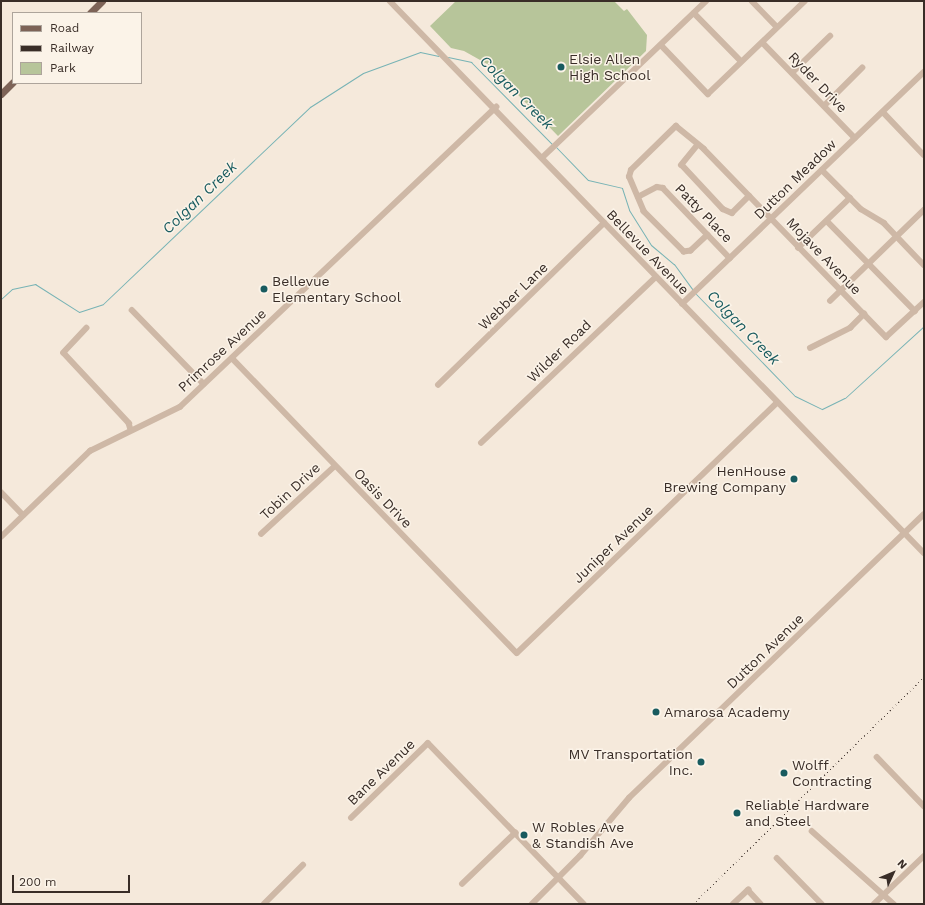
<!DOCTYPE html>
<html>
<head>
<meta charset="utf-8">
<style>
  body { margin:0 }
  #map { position:relative; width:925px; height:905px; overflow:hidden; background:#f5e9db; font-family:"Work Sans",sans-serif }
  div>[style] { position:absolute }
  .green>* { inset:0; background:#b7c59a }
  .stream>* { height:1px; margin:-0.5px; padding:0 0.5px; transform-origin:0.5px; border-radius:0.5px; background:#77b3b5 }
  .minor>* { height:5.5px; margin:-2.75px; padding:0 2.75px; transform-origin:2.75px; border-radius:2.75px; background:#ceb8a6 }
  .major>* { height:7px; margin:-3.5px; padding:0 3.5px; transform-origin:3.5px; border-radius:3.5px; background:#7d6357 }
  .rail>* { height:1px; margin-top:-0.5px; transform-origin:0; background:repeating-linear-gradient(90deg,#392d27 0 1px,transparent 0 4px) }
  .dots>* { width:11px; height:11px; translate:-50% -50%; box-sizing:border-box; border:2px solid #fbf3e8; border-radius:50% }
  span { translate:-50% -50%; white-space:nowrap; text-align:center; line-height:1.15; -webkit-text-stroke:3px #fbf3e8; paint-order:stroke }
  .poi-label { font-size:14px; color:#392d27 }
  .left { translate:0 -50%; text-align:left }
  .right { translate:-100% -50%; text-align:right }
  .street-label { font-size:14px; color:#392d27 }
  .water-label { font-size:15px; color:#185b5f; font-style:italic }
  .frame { position:absolute; inset:0; border:2px solid #392d27; pointer-events:none }
  .legend { position:absolute; left:12px; top:12px; width:130px; height:72px; box-sizing:border-box; background:#fbf3e8; border:1px solid #ada49b; margin:0; padding:5px 7px; list-style:none; font-size:12px; color:#392d27 }
  .legend li { display:flex; align-items:center; gap:8px; height:20px }
  .legend b { width:20px; border:1px solid #ada49b }
  .north { position:absolute; left:873px; top:853px; width:40px; height:40px; -webkit-text-stroke:3px #fbf3e8; paint-order:stroke; rotate:46deg; font-size:11px; font-weight:700; line-height:16px; text-align:center; color:#392d27 }
  .north::after { content:''; display:block; margin:auto; width:14px; height:18px; background:#392d27; clip-path:polygon(50% 0,100% 100%,50% 72%,0 100%) }
  .scale { position:absolute; left:12px; top:875px; width:118px; height:18px; box-sizing:border-box; border:2px solid #392d27; border-top:0; padding-left:5px; font-size:12px; line-height:14px; white-space:nowrap; color:#392d27; -webkit-text-stroke:3px #fbf3e8; paint-order:stroke }
</style>
</head>
<body>
<div id="map">
  <div class="green">
    <i style="clip-path:polygon(456px 1px,614px 1px,624px 11px,627px 9px,647px 35px,646px 51px,558px 136px,489px 65px,464px 51px,451px 48px,430px 26px)"></i>
  </div>
  <div class="stream">
    <i style="left:448px;top:57px;width:24px;rotate:12deg"></i>
    <i style="left:471px;top:62px;width:115px;rotate:45.4deg"></i>
    <i style="left:556px;top:147px;width:46px;rotate:45.9deg"></i>
    <i style="left:588px;top:180px;width:35px;rotate:13deg"></i>
    <i style="left:622px;top:188px;width:23px;rotate:72deg"></i>
    <i style="left:629px;top:210px;width:41px;rotate:57.8deg"></i>
    <i style="left:651px;top:245px;width:30px;rotate:40deg"></i>
    <i style="left:674px;top:264px;width:32px;rotate:54deg"></i>
    <i style="left:696px;top:294px;width:142px;rotate:45.9deg"></i>
    <i style="left:795px;top:396px;width:30px;rotate:26deg"></i>
    <i style="left:822px;top:409px;width:25px;rotate:-26deg"></i>
    <i style="left:845px;top:398px;width:107px;rotate:-42.3deg"></i>
    <i style="left:1px;top:299px;width:15px;rotate:-42deg"></i>
    <i style="left:12px;top:289px;width:24px;rotate:-12deg"></i>
    <i style="left:35px;top:284px;width:52px;rotate:32.5deg"></i>
    <i style="left:79px;top:312px;width:25px;rotate:-18deg"></i>
    <i style="left:103px;top:304px;width:286px;rotate:-43.6deg"></i>
    <i style="left:310px;top:107px;width:63px;rotate:-32.7deg"></i>
    <i style="left:363px;top:73px;width:61px;rotate:-20.2deg"></i>
    <i style="left:420px;top:52px;width:19px;rotate:12deg"></i>
  </div>
  <div class="minor">
    <i style="left:390px;top:1px;width:768px;rotate:45.95deg"></i>
    <i style="left:752px;top:1px;width:36px;rotate:46deg"></i>
    <i style="left:694px;top:13px;width:67px;rotate:45.6deg"></i>
    <i style="left:763px;top:43px;width:132px;rotate:45.9deg"></i>
    <i style="left:661px;top:45px;width:68px;rotate:46.2deg"></i>
    <i style="left:708px;top:94px;width:134px;rotate:-43.8deg"></i>
    <i style="left:792px;top:73px;width:53px;rotate:-44.2deg"></i>
    <i style="left:824px;top:106px;width:54px;rotate:-45deg"></i>
    <i style="left:883px;top:112px;width:59px;rotate:46.4deg"></i>
    <i style="left:698px;top:145px;width:26px;rotate:129deg"></i>
    <i style="left:682px;top:165px;width:60px;rotate:47deg"></i>
    <i style="left:723px;top:209px;width:10px;rotate:24deg"></i>
    <i style="left:732px;top:213px;width:24px;rotate:-45deg"></i>
    <i style="left:544px;top:156px;width:224px;rotate:-43.7deg"></i>
    <i style="left:822px;top:170px;width:55px;rotate:45deg"></i>
    <i style="left:861px;top:209px;width:27px;rotate:31deg"></i>
    <i style="left:884px;top:223px;width:58px;rotate:46.4deg"></i>
    <i style="left:638px;top:197px;width:21px;rotate:-28deg"></i>
    <i style="left:657px;top:187px;width:6px;rotate:9deg"></i>
    <i style="left:663px;top:188px;width:97px;rotate:46.3deg"></i>
    <i style="left:827px;top:221px;width:126px;rotate:45.6deg"></i>
    <i style="left:708px;top:235px;width:23px;rotate:137deg"></i>
    <i style="left:691px;top:251px;width:7px;rotate:172deg"></i>
    <i style="left:684px;top:252px;width:57px;rotate:-135deg"></i>
    <i style="left:644px;top:212px;width:38px;rotate:-113deg"></i>
    <i style="left:629px;top:177px;width:7px;rotate:-74deg"></i>
    <i style="left:631px;top:170px;width:63px;rotate:-44.4deg"></i>
    <i style="left:676px;top:126px;width:36px;rotate:39deg"></i>
    <i style="left:704px;top:149px;width:262px;rotate:45.9deg"></i>
    <i style="left:886px;top:337px;width:52px;rotate:-42.6deg"></i>
    <i style="left:798px;top:248px;width:72px;rotate:-43.9deg"></i>
    <i style="left:830px;top:301px;width:131px;rotate:-44.1deg"></i>
    <i style="left:682px;top:304px;width:335px;rotate:-43.8deg"></i>
    <i style="left:132px;top:310px;width:103px;rotate:45.8deg"></i>
    <i style="left:87px;top:328px;width:34px;rotate:133deg"></i>
    <i style="left:64px;top:353px;width:96px;rotate:47.1deg"></i>
    <i style="left:129px;top:423px;width:7px;rotate:74deg"></i>
    <i style="left:810px;top:348px;width:45px;rotate:-26.6deg"></i>
    <i style="left:850px;top:328px;width:20px;rotate:-45deg"></i>
    <i style="left:232px;top:358px;width:410px;rotate:46deg"></i>
    <i style="left:517px;top:653px;width:361px;rotate:-43.9deg"></i>
    <i style="left:438px;top:385px;width:232px;rotate:-44.3deg"></i>
    <i style="left:481px;top:443px;width:241px;rotate:-43.5deg"></i>
    <i style="left:1px;top:492px;width:32px;rotate:46deg"></i>
    <i style="left:261px;top:534px;width:100px;rotate:-42.6deg"></i>
    <i style="left:1px;top:537px;width:124px;rotate:-44deg"></i>
    <i style="left:90px;top:451px;width:100px;rotate:-26.1deg"></i>
    <i style="left:180px;top:407px;width:436px;rotate:-43.5deg"></i>
    <i style="left:877px;top:757px;width:68px;rotate:46.2deg"></i>
    <i style="left:351px;top:818px;width:107px;rotate:-44.2deg"></i>
    <i style="left:428px;top:743px;width:224px;rotate:45.9deg"></i>
    <i style="left:812px;top:831px;width:110px;rotate:41.7deg"></i>
    <i style="left:777px;top:858px;width:64px;rotate:45.6deg"></i>
    <i style="left:462px;top:884px;width:74px;rotate:-43.9deg"></i>
    <i style="left:264px;top:904px;width:55px;rotate:-45deg"></i>
    <i style="left:532px;top:904px;width:68px;rotate:-45deg"></i>
    <i style="left:580px;top:856px;width:76px;rotate:-49.8deg"></i>
    <i style="left:629px;top:798px;width:409px;rotate:-43.9deg"></i>
    <i style="left:733px;top:904px;width:21px;rotate:-43deg"></i>
    <i style="left:748px;top:890px;width:19px;rotate:47deg"></i>
    <i style="left:874px;top:904px;width:69px;rotate:-43.8deg"></i>
  </div>
  <div class="major">
    <i style="left:90px;top:13px;width:17px;rotate:-45deg"></i>
    <i style="left:1px;top:94px;width:17px;rotate:-45deg"></i>
  </div>
  <div class="rail">
    <i style="left:693px;top:904px;width:324px;rotate:-44.5deg"></i>
  </div>
  <div class="dots">
    <i style="left:561px;top:67px;background:#185b5f"></i>
    <i style="left:264px;top:289px;background:#185b5f"></i>
    <i style="left:794px;top:479px;background:#185b5f"></i>
    <i style="left:656px;top:712px;background:#185b5f"></i>
    <i style="left:701px;top:762px;background:#185b5f"></i>
    <i style="left:784px;top:773px;background:#185b5f"></i>
    <i style="left:737px;top:813px;background:#185b5f"></i>
    <i style="left:524px;top:835px;background:#185b5f"></i>
  </div>
  <div class="poi-label">
    <span class="left" style="left:569px;top:67px">Elsie Allen<br>High School</span>
    <span class="left" style="left:272px;top:289px">Bellevue<br>Elementary School</span>
    <span class="right" style="left:786px;top:479px">HenHouse<br>Brewing Company</span>
    <span class="left" style="left:664px;top:712px">Amarosa Academy</span>
    <span class="right" style="left:693px;top:762px">MV Transportation<br>Inc.</span>
    <span class="left" style="left:792px;top:773px">Wolff<br>Contracting</span>
    <span class="left" style="left:745px;top:813px">Reliable Hardware<br>and Steel</span>
    <span class="left" style="left:532px;top:835px">W Robles Ave<br>&amp; Standish Ave</span>
  </div>
  <div class="street-label">
    <span style="left:818px;top:82px;rotate:46deg">Ryder Drive</span>
    <span style="left:795px;top:179px;rotate:-44deg">Dutton Meadow</span>
    <span style="left:704px;top:213px;rotate:46deg">Patty Place</span>
    <span style="left:648px;top:252px;rotate:46deg">Bellevue Avenue</span>
    <span style="left:824px;top:256px;rotate:46deg">Mojave Avenue</span>
    <span style="left:513px;top:296px;rotate:-44deg">Webber Lane</span>
    <span style="left:222px;top:350px;rotate:-43deg">Primrose Avenue</span>
    <span style="left:559px;top:351px;rotate:-44deg">Wilder Road</span>
    <span style="left:290px;top:491px;rotate:-43deg">Tobin Drive</span>
    <span style="left:383px;top:498px;rotate:46deg">Oasis Drive</span>
    <span style="left:613px;top:544px;rotate:-44deg">Juniper Avenue</span>
    <span style="left:765px;top:651px;rotate:-44deg">Dutton Avenue</span>
    <span style="left:381px;top:772px;rotate:-44deg">Bane Avenue</span>
  </div>
  <div class="water-label">
    <span style="left:516px;top:93px;rotate:45deg">Colgan Creek</span>
    <span style="left:200px;top:198px;rotate:-44deg">Colgan Creek</span>
    <span style="left:743px;top:328px;rotate:46deg">Colgan Creek</span>
  </div>
  <div class="frame"></div>
  <ul class="legend">
  <li><b style="height:5px;background:#7d6357"></b>Road</li>
  <li><b style="height:5px;background:#392d27"></b>Railway</li>
  <li><b style="height:11px;background:#b7c59a"></b>Park</li>
  </ul>
  <div class="north">N</div>
  <div class="scale">200 m</div>
</div>
</body>
</html>
